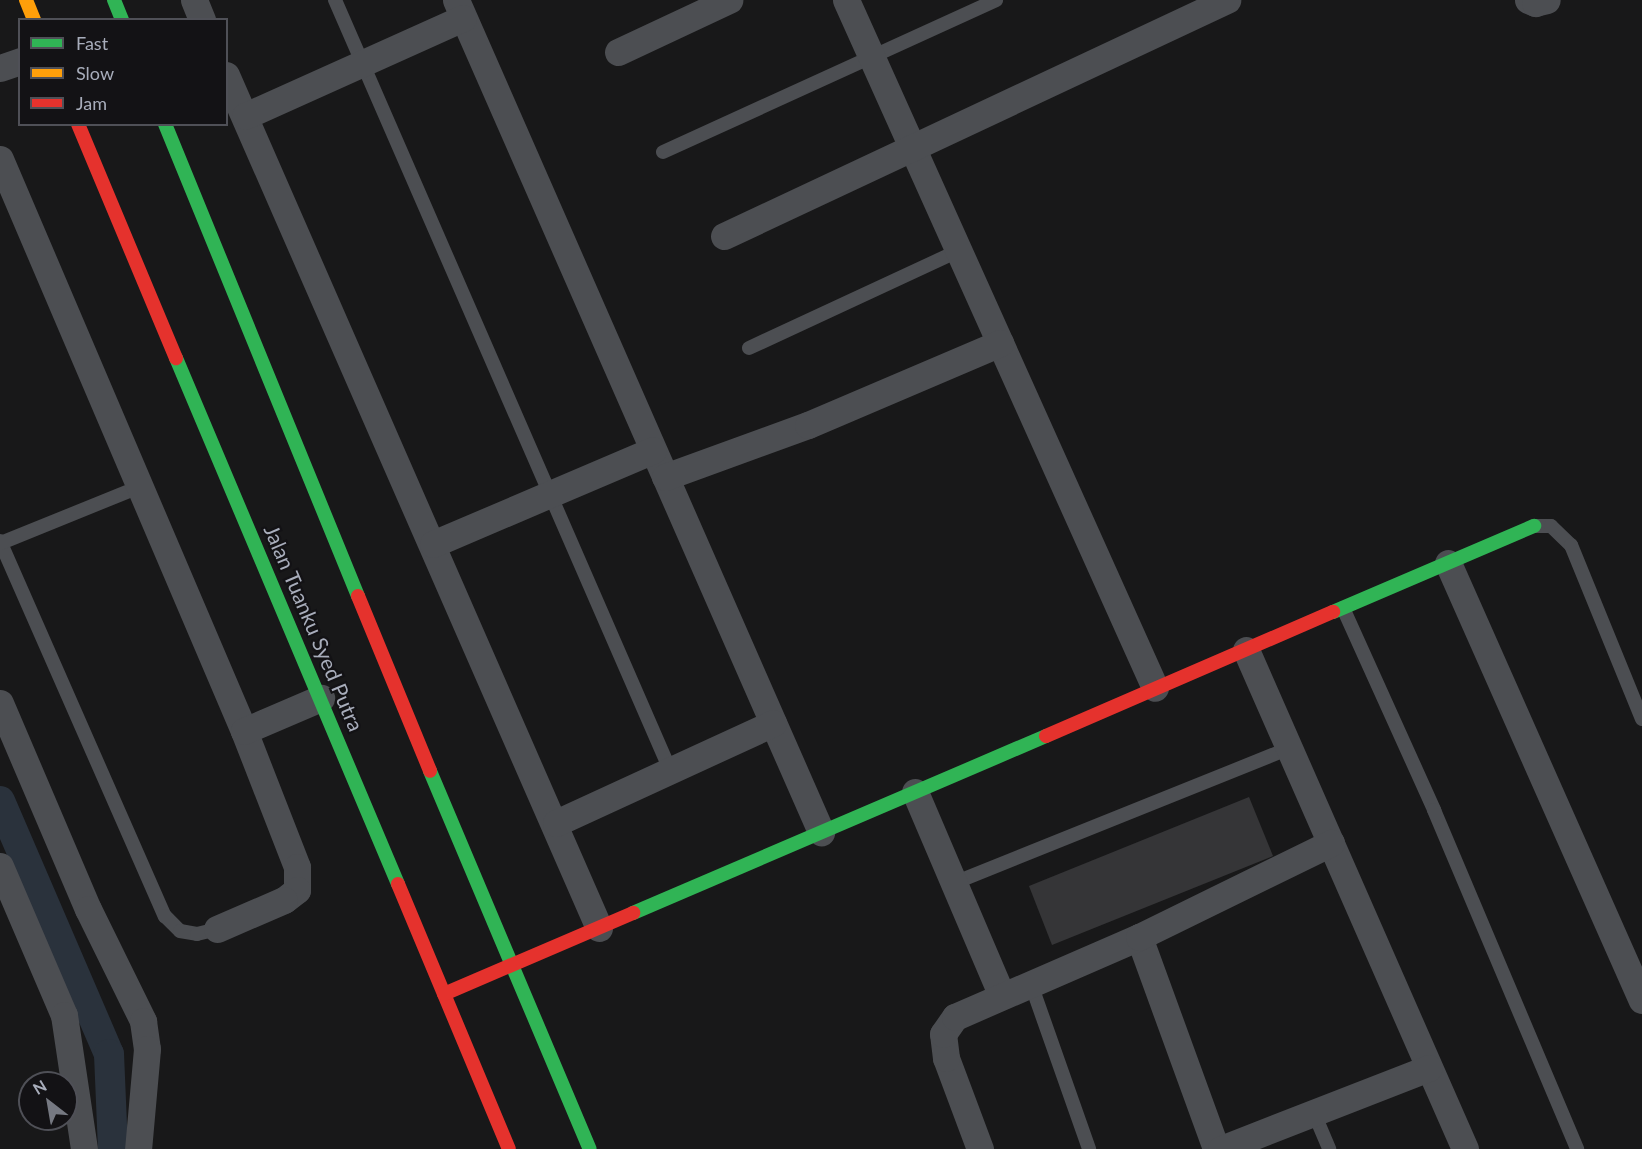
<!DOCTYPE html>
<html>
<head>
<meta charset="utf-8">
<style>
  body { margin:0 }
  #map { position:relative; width:1642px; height:1149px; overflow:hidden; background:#181819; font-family:Lato,sans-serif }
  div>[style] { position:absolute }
  .canal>* { height:30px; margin:-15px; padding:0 15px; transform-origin:15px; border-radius:15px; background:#2a323c }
  .building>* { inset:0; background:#353537 }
  .lane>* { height:14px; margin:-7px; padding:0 7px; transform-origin:7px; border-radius:7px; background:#4c4e52 }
  .street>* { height:27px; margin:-13.5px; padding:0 13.5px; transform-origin:13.5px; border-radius:13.5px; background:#4c4e52 }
  .fast>* { height:14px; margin:-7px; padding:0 7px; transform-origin:7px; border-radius:7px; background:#30b455 }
  .slow>* { height:14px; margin:-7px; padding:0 7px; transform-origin:7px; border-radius:7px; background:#ff9f0a }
  .jam>* { height:14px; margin:-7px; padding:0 7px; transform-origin:7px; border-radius:7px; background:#e5322d }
  span { translate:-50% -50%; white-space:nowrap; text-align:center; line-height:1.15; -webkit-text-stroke:4.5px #131215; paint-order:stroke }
  .street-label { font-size:21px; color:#a8adbb }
  .legend { position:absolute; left:18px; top:18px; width:210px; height:108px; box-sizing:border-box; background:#131215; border:2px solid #4f5057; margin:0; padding:8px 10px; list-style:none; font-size:18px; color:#a8adbb }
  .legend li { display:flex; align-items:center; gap:12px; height:30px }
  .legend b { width:30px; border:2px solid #4f5057 }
  .north { position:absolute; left:18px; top:1071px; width:60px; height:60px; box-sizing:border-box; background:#131215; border:2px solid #4f5057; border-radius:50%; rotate:329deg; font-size:16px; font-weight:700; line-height:24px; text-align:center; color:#a8adbb }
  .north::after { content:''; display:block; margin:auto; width:21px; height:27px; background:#767982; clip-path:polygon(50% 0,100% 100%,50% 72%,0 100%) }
</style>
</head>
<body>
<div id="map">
  <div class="canal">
    <i style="left:0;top:801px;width:275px;rotate:66.7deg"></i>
    <i style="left:109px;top:1054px;width:95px;rotate:87.6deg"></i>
  </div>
  <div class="building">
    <i style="clip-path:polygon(1249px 797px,1273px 856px,1052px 945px,1029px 886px)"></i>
  </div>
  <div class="lane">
    <i style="left:335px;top:0;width:842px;rotate:66.48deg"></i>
    <i style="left:663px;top:152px;width:366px;rotate:-24.5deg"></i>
    <i style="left:749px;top:348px;width:230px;rotate:-24.9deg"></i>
    <i style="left:1534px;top:526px;width:17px"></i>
    <i style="left:1551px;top:526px;width:28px;rotate:44deg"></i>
    <i style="left:1571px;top:545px;width:188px;rotate:67.8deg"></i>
    <i style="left:0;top:541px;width:410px;rotate:66.3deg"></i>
    <i style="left:165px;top:916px;width:21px;rotate:45deg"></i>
    <i style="left:180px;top:931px;width:17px;rotate:10deg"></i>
    <i style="left:197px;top:934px;width:21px;rotate:-14deg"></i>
    <i style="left:1px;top:543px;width:149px;rotate:-22.1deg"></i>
    <i style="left:1343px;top:608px;width:222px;rotate:65.7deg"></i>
    <i style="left:1434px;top:810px;width:368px;rotate:67.1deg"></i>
    <i style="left:954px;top:883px;width:361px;rotate:-21.9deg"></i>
    <i style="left:1031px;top:984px;width:175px;rotate:70.6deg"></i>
    <i style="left:1314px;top:1113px;width:39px;rotate:67deg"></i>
  </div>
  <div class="street">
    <i style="left:194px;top:0;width:22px;rotate:68deg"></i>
    <i style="left:456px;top:0;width:909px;rotate:66.31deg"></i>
    <i style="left:846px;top:0;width:754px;rotate:65.81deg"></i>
    <i style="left:1528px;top:0;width:8px;rotate:23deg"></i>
    <i style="left:1535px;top:3px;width:12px;rotate:-14deg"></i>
    <i style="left:618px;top:52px;width:123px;rotate:-25.1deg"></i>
    <i style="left:0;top:68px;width:21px;rotate:-19deg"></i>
    <i style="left:226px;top:75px;width:931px;rotate:66.38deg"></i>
    <i style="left:245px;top:116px;width:239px;rotate:-24.2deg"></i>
    <i style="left:0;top:159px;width:622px;rotate:66.9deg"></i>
    <i style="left:244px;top:731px;width:146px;rotate:68.7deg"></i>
    <i style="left:297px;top:867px;width:23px;rotate:90deg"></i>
    <i style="left:297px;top:890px;width:16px;rotate:142deg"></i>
    <i style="left:284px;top:900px;width:73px;rotate:156.6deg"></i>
    <i style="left:724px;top:236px;width:556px;rotate:-25.14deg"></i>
    <i style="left:665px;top:477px;width:152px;rotate:-20deg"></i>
    <i style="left:808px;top:425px;width:209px;rotate:-23.1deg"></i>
    <i style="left:433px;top:544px;width:239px;rotate:-23.1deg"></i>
    <i style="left:1448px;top:563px;width:478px;rotate:66.1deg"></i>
    <i style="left:1246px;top:650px;width:545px;rotate:66.3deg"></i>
    <i style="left:0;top:703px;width:224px;rotate:66.9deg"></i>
    <i style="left:88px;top:909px;width:125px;rotate:63.8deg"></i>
    <i style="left:143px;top:1021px;width:28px;rotate:82deg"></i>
    <i style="left:147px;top:1049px;width:100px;rotate:95.1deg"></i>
    <i style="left:244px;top:731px;width:84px;rotate:-23.2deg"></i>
    <i style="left:915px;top:792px;width:220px;rotate:66.9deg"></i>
    <i style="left:556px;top:823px;width:239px;rotate:-24.7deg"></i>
    <i style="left:0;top:866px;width:162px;rotate:66.8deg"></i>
    <i style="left:64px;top:1015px;width:135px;rotate:81.5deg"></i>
    <i style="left:1139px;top:937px;width:226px;rotate:70deg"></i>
    <i style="left:980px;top:1149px;width:97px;rotate:-110.5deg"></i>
    <i style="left:946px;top:1058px;width:24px;rotate:-97deg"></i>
    <i style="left:943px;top:1034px;width:21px;rotate:-55deg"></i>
    <i style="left:955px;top:1017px;width:201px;rotate:-23.5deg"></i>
    <i style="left:1139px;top:937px;width:214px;rotate:-26.1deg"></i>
    <i style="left:1221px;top:1149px;width:223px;rotate:-21.3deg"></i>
  </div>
  <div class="fast">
    <i style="left:114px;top:0;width:22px;rotate:68deg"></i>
    <i style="left:165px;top:124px;width:510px;rotate:67.76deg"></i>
    <i style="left:176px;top:358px;width:571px;rotate:67.12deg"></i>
    <i style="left:1333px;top:612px;width:219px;rotate:-23.2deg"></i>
    <i style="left:430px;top:771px;width:410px;rotate:67.1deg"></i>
    <i style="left:633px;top:913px;width:449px;rotate:-23.2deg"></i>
  </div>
  <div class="slow">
    <i style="left:26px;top:0;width:22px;rotate:68deg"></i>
  </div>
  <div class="jam">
    <i style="left:78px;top:124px;width:254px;rotate:67.3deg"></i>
    <i style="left:358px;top:596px;width:189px;rotate:67.6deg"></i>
    <i style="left:1046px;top:736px;width:313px;rotate:-23.4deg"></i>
    <i style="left:398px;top:884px;width:287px;rotate:67.3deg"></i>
    <i style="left:444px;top:994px;width:206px;rotate:-23.2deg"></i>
  </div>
  <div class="street-label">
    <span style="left:314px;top:628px;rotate:67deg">Jalan Tuanku Syed Putra</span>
  </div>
  <ul class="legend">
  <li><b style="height:8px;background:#30b455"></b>Fast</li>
  <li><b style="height:8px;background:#ff9f0a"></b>Slow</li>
  <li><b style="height:8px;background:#e5322d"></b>Jam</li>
  </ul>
  <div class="north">N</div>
</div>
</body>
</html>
